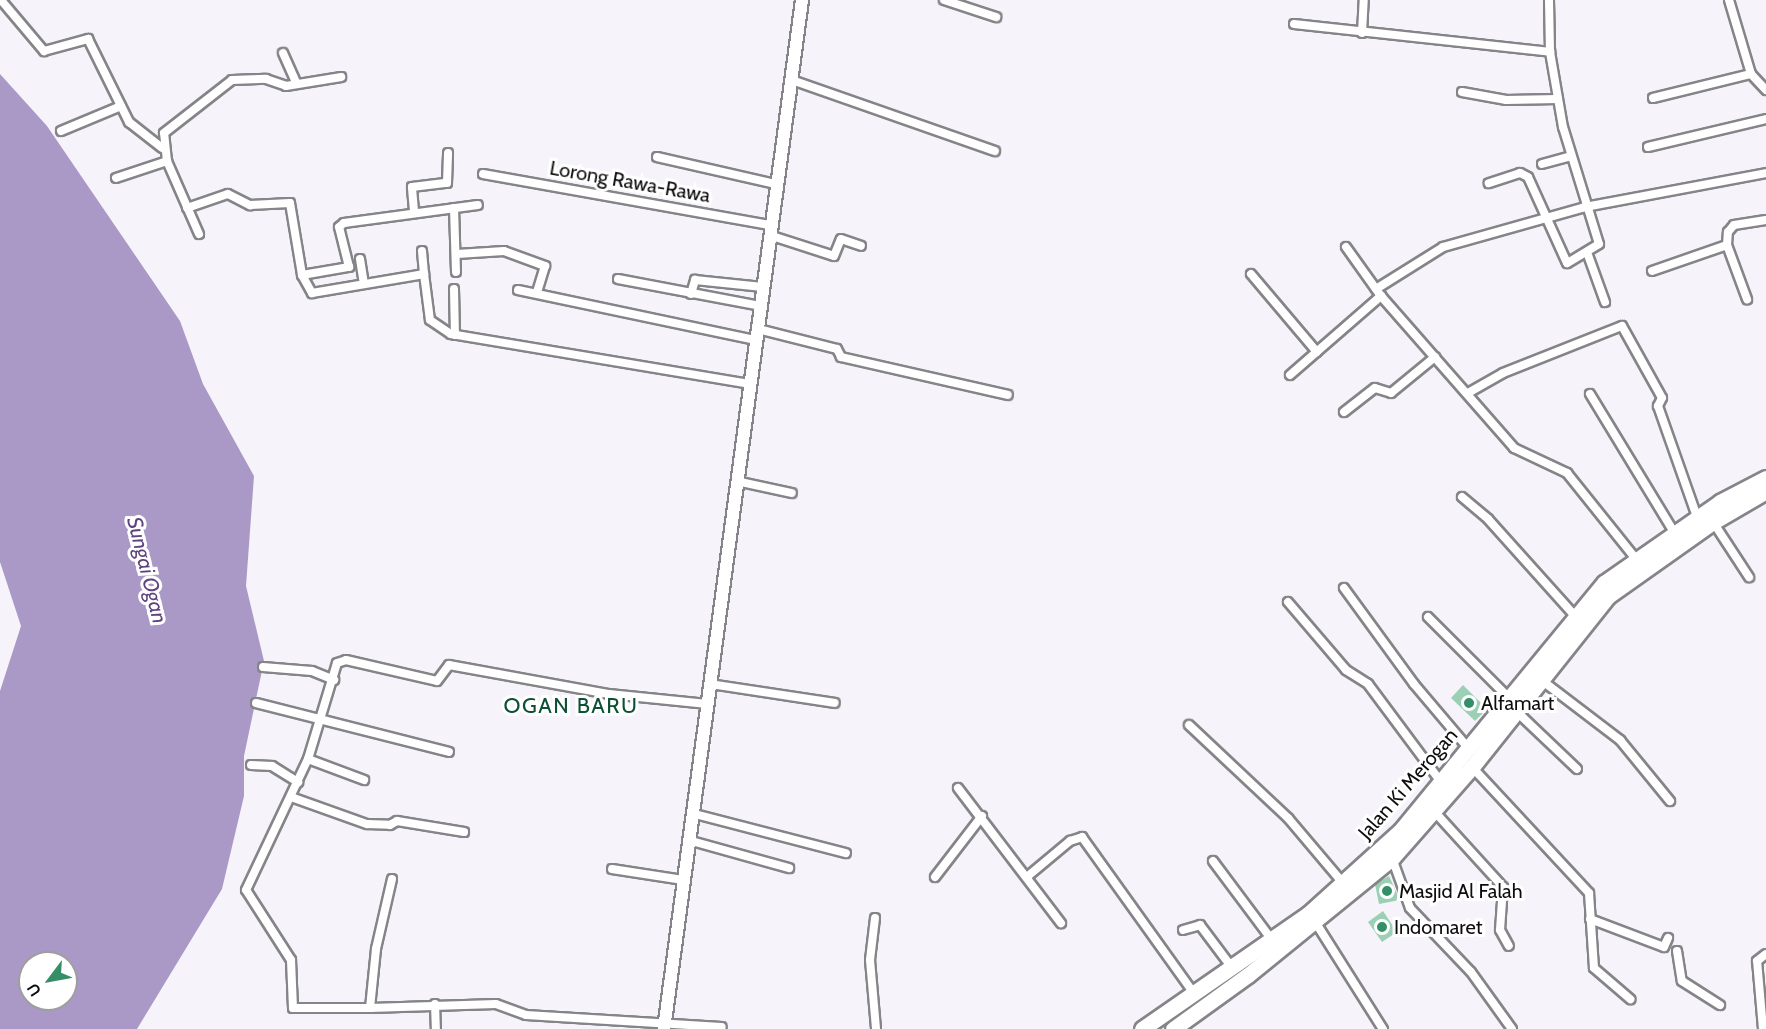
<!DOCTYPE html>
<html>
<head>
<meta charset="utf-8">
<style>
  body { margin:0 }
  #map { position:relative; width:1766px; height:1029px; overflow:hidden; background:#f6f4fa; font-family:Cabin,sans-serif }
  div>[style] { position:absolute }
  .water>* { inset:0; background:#aa99c6 }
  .building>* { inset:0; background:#9cd0b4 }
  .roads { filter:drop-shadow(2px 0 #858488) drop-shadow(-2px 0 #858488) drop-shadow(0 2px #858488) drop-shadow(0 -2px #858488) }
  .street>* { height:8px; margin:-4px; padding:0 4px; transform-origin:4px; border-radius:4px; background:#fff }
  .secondary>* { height:12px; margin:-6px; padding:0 6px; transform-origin:6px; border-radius:6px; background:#fff }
  .highway>* { height:15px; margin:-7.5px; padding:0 7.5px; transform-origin:7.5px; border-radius:7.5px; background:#fff }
  .dots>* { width:16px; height:16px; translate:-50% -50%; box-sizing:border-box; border:3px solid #fff; border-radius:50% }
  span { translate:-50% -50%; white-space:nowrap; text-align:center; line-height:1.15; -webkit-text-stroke:6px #fff; paint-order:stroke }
  .street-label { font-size:20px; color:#0d0d0e }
  .poi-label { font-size:20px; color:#0d0d0e }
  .left { translate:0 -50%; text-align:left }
  .water-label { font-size:21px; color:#5d447f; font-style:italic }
  .quarter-label { font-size:22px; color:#0d5035; letter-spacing:1.5px }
  .north { position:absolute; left:18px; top:951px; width:60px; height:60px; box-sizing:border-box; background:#fff; border:2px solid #9e9e9f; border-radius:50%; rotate:238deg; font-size:16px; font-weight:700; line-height:24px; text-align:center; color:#0d0d0e }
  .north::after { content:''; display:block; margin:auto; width:21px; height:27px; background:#348f66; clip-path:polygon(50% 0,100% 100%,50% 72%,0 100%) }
</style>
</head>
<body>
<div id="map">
  <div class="water">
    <i style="clip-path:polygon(evenodd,0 74px,47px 126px,180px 321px,203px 384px,254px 476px,246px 586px,264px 661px,244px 756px,244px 796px,222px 889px,137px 1029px,0 1029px,0 691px,21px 626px,0 562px,0 74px,30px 963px,66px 963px,66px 999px,30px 999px,30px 963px)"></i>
  </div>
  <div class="building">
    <i style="clip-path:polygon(1463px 685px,1487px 709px,1475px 721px,1451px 698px)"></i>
    <i style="clip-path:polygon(1389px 876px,1400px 900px,1379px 904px,1375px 884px)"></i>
    <i style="clip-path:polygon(1383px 911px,1397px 932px,1382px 942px,1368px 922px)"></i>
  </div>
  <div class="roads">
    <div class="street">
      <i style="left:1px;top:0;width:67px;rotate:49.9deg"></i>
      <i style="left:44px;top:51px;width:46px;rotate:-15.3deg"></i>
      <i style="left:88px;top:39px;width:93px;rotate:63.7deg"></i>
      <i style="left:129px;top:122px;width:42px;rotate:38.2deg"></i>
      <i style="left:944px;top:0;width:55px;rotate:18.1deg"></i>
      <i style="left:1549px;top:0;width:52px;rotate:88.9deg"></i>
      <i style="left:1729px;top:0;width:77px;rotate:73.4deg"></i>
      <i style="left:1751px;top:74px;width:22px;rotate:47deg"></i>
      <i style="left:1294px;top:24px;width:258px;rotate:6.2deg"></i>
      <i style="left:1550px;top:52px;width:76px;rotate:80.2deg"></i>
      <i style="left:1563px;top:127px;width:122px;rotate:72.9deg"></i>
      <i style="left:1599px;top:244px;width:37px;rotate:149deg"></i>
      <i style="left:1567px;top:263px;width:94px;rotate:-114.4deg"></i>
      <i style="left:1528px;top:177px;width:9px;rotate:-153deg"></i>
      <i style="left:1520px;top:173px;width:33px;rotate:162deg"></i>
      <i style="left:1362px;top:33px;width:33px;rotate:-87deg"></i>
      <i style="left:283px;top:53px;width:32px;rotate:66deg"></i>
      <i style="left:792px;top:80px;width:215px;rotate:19.3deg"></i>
      <i style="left:1462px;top:92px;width:45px;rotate:10.3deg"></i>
      <i style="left:1506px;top:100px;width:52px;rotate:-1.1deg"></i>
      <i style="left:1653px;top:98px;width:101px;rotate:-13.8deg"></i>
      <i style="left:61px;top:131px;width:65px;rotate:-22.6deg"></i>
      <i style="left:1648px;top:147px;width:121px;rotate:-13.3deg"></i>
      <i style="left:657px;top:157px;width:122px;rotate:12.8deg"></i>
      <i style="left:1542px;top:164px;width:30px;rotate:-15deg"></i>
      <i style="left:483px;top:174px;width:291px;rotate:10.1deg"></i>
      <i style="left:116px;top:178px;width:54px;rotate:-18.4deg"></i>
      <i style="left:187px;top:208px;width:43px;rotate:-18.9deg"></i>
      <i style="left:228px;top:194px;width:25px;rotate:27deg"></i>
      <i style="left:250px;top:205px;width:40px;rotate:-2.9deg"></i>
      <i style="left:290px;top:203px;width:73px;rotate:80.5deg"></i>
      <i style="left:302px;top:275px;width:21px;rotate:61deg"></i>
      <i style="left:312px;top:293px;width:114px;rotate:-9.6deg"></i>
      <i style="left:424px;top:274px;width:46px;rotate:82.6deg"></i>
      <i style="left:430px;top:320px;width:25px;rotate:34deg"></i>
      <i style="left:451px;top:334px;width:303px;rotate:9.5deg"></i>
      <i style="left:454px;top:208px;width:64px;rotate:88.2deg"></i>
      <i style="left:414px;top:211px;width:24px;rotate:-95deg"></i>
      <i style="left:412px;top:187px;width:35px;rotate:-7deg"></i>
      <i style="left:447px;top:183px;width:30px;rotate:-88deg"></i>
      <i style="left:199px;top:234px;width:80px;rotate:-113.7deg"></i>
      <i style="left:167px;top:161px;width:28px;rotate:-96deg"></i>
      <i style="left:164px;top:133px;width:86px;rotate:-37.9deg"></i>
      <i style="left:232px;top:80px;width:34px;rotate:-2deg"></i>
      <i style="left:266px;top:79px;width:21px;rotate:19deg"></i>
      <i style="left:286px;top:86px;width:56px;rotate:-9.3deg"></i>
      <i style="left:769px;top:235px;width:68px;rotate:17.9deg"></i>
      <i style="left:834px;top:256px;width:18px;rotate:-68deg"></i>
      <i style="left:841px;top:239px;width:21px;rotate:19deg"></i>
      <i style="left:1727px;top:245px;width:58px;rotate:69.7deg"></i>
      <i style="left:1346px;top:247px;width:60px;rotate:54.5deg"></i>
      <i style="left:1381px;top:296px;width:202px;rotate:48.8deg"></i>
      <i style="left:1514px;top:448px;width:59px;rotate:25.3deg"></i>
      <i style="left:1567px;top:473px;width:110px;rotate:51.3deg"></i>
      <i style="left:422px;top:251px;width:23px;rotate:85deg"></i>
      <i style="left:457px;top:254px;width:47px;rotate:-3.7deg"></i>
      <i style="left:504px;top:251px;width:44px;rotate:20.1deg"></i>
      <i style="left:545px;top:266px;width:28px;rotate:107deg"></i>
      <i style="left:1588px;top:255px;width:50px;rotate:70.1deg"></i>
      <i style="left:360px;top:259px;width:25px;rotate:81deg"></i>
      <i style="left:1652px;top:271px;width:79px;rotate:-19.1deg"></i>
      <i style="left:1727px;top:245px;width:13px;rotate:-86deg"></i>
      <i style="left:1728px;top:232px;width:9px;rotate:-49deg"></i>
      <i style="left:1734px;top:225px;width:32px;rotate:-9deg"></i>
      <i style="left:1251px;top:274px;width:102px;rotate:49.8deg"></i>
      <i style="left:302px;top:275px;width:48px;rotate:-9.7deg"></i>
      <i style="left:349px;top:267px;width:41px;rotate:-104deg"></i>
      <i style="left:339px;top:227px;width:6px;rotate:-39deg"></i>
      <i style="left:344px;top:223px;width:135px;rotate:-7.7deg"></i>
      <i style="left:618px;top:279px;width:146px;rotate:10.7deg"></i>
      <i style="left:454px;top:289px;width:46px;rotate:88.8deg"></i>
      <i style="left:1376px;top:289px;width:79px;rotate:-32.1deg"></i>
      <i style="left:1443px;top:247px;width:148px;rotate:-15.7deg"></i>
      <i style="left:1585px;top:207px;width:184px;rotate:-10.6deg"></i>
      <i style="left:518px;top:290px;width:243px;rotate:11.9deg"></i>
      <i style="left:691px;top:294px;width:15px;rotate:-74deg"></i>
      <i style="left:695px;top:280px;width:68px;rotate:5.9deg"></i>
      <i style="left:758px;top:329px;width:81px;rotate:14.2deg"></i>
      <i style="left:837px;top:349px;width:9px;rotate:63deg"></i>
      <i style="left:841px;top:357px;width:171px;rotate:12.8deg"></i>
      <i style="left:1290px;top:375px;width:121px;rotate:-41deg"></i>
      <i style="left:1468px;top:393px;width:40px;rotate:-29.7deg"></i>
      <i style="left:1503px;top:373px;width:128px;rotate:-21.6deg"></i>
      <i style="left:1622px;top:326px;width:82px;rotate:60.9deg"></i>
      <i style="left:1662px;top:398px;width:9px;rotate:117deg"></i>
      <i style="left:1658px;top:406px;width:118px;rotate:70.6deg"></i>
      <i style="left:1590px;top:394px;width:162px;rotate:58.7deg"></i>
      <i style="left:1344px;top:412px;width:39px;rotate:-38deg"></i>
      <i style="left:1375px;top:388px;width:17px;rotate:17deg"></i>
      <i style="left:1391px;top:393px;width:57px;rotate:-39.3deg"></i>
      <i style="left:736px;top:481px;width:57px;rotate:12.1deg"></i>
      <i style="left:1462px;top:497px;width:34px;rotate:40deg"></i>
      <i style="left:1488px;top:519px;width:129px;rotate:48.1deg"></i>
      <i style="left:1713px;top:522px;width:66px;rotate:56.8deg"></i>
      <i style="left:1344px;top:588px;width:119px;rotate:53.9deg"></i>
      <i style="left:1414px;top:684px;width:84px;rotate:49.8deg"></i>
      <i style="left:1288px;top:602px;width:89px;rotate:49.5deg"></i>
      <i style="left:1346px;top:670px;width:26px;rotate:32deg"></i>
      <i style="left:1368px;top:684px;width:122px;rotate:53.3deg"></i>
      <i style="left:1428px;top:617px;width:113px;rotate:45deg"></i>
      <i style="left:263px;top:667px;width:49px;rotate:4.7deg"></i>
      <i style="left:312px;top:671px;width:24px;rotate:22deg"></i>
      <i style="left:1540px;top:679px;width:101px;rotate:37.3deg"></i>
      <i style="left:1620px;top:740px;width:79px;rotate:50.7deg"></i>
      <i style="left:710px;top:684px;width:126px;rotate:8.6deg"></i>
      <i style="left:256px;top:703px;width:199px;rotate:14.2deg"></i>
      <i style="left:1516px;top:711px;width:84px;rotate:43.6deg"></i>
      <i style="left:1189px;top:725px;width:136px;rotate:43.2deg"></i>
      <i style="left:1288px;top:818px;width:85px;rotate:49.8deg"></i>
      <i style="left:308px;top:759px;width:60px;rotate:20.6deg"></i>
      <i style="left:251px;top:765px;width:21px;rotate:3deg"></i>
      <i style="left:272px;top:766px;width:31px;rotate:32deg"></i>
      <i style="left:1472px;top:767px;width:172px;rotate:47.1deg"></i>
      <i style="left:1589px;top:893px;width:75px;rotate:86.2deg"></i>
      <i style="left:1594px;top:968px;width:48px;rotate:40.7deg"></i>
      <i style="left:958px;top:788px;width:170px;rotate:52.7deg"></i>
      <i style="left:291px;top:797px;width:81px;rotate:19.6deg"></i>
      <i style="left:367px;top:824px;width:23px;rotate:2deg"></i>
      <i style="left:390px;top:825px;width:8px;rotate:-30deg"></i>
      <i style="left:397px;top:821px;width:68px;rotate:9.3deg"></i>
      <i style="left:1433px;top:810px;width:104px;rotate:47.7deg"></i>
      <i style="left:1503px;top:887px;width:43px;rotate:94deg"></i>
      <i style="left:1500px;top:930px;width:18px;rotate:61deg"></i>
      <i style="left:691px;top:813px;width:160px;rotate:14.5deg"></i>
      <i style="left:688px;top:840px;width:105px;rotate:15.5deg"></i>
      <i style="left:1392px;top:858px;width:53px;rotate:70.2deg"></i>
      <i style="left:1410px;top:908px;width:88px;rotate:46.4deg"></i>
      <i style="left:1471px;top:972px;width:70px;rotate:54.3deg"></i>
      <i style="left:1213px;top:861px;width:99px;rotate:53.2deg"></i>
      <i style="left:612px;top:869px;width:72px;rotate:8.8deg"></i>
      <i style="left:1028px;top:876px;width:55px;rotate:-39.8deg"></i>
      <i style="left:1070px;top:841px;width:13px;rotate:-18deg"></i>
      <i style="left:1082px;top:837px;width:194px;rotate:54.4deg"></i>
      <i style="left:935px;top:877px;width:77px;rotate:-52.4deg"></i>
      <i style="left:392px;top:879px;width:72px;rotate:102.9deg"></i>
      <i style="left:376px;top:949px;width:59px;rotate:95.8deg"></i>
      <i style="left:370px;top:1008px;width:126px;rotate:-1.8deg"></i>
      <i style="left:496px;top:1004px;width:32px;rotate:20deg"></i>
      <i style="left:526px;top:1015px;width:196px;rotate:3.5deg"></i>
      <i style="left:875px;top:918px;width:42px;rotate:96.8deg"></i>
      <i style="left:870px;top:960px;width:69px;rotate:85deg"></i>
      <i style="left:1590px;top:919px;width:79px;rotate:20.7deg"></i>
      <i style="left:1664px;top:947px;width:10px;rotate:-66deg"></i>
      <i style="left:1314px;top:920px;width:129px;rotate:57.7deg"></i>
      <i style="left:1183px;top:930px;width:18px;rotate:-16deg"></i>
      <i style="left:1200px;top:925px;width:55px;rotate:53.1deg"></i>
      <i style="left:1677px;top:951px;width:30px;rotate:81deg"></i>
      <i style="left:1682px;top:981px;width:45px;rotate:32.3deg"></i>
      <i style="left:435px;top:1004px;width:25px;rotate:88deg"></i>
      <i style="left:370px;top:1008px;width:77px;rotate:180deg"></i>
      <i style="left:293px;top:1008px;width:48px;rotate:-92.4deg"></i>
      <i style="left:291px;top:960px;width:83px;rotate:-122.7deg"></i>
      <i style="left:246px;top:890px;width:145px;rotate:-64.7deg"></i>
      <i style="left:308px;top:759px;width:100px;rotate:-73.2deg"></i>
      <i style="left:337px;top:663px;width:9px;rotate:-18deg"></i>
      <i style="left:346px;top:660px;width:93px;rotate:13deg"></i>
      <i style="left:437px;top:681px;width:20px;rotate:-53deg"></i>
      <i style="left:449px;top:665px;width:163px;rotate:10.3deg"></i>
      <i style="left:609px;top:694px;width:99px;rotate:5.8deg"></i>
      <i style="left:1763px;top:1029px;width:68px;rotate:-95deg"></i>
      <i style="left:1757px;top:961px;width:11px;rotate:-38deg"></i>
    </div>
    <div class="secondary">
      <i style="left:664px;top:1029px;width:1038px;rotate:-82.36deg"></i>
    </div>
    <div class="highway">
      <i style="left:1142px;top:1029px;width:202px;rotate:-34.7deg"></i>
      <i style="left:1308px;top:914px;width:125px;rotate:-42.1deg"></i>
      <i style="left:1401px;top:830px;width:320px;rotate:-50.6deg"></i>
      <i style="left:1604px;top:583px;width:141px;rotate:-34.9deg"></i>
      <i style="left:1720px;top:502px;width:52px;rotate:-27.6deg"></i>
      <i style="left:1173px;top:1029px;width:92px;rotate:-35.8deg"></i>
      <i style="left:1248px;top:975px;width:186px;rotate:-39.1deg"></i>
      <i style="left:1392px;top:858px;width:121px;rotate:-48.7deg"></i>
      <i style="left:1472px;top:767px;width:218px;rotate:-51.5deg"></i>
      <i style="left:1608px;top:596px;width:128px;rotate:-35.2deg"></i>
      <i style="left:1713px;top:522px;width:61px;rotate:-30.3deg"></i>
    </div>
  </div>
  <div class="dots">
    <i style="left:1469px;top:703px;background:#348f66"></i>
    <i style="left:1387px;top:891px;background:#348f66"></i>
    <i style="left:1382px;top:927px;background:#348f66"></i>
  </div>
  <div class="street-label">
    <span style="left:630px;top:182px;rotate:10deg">Lorong Rawa-Rawa</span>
    <span style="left:1408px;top:784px;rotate:-49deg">Jalan Ki Merogan</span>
  </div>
  <div class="poi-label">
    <span class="left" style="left:1481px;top:703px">Alfamart</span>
    <span class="left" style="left:1399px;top:891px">Masjid Al Falah</span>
    <span class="left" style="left:1394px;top:927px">Indomaret</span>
  </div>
  <div class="water-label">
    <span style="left:147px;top:570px;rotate:76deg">Sungai Ogan</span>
  </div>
  <div class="quarter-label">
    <span style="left:571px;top:706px">OGAN BARU</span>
  </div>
  <div class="north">U</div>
</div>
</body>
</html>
